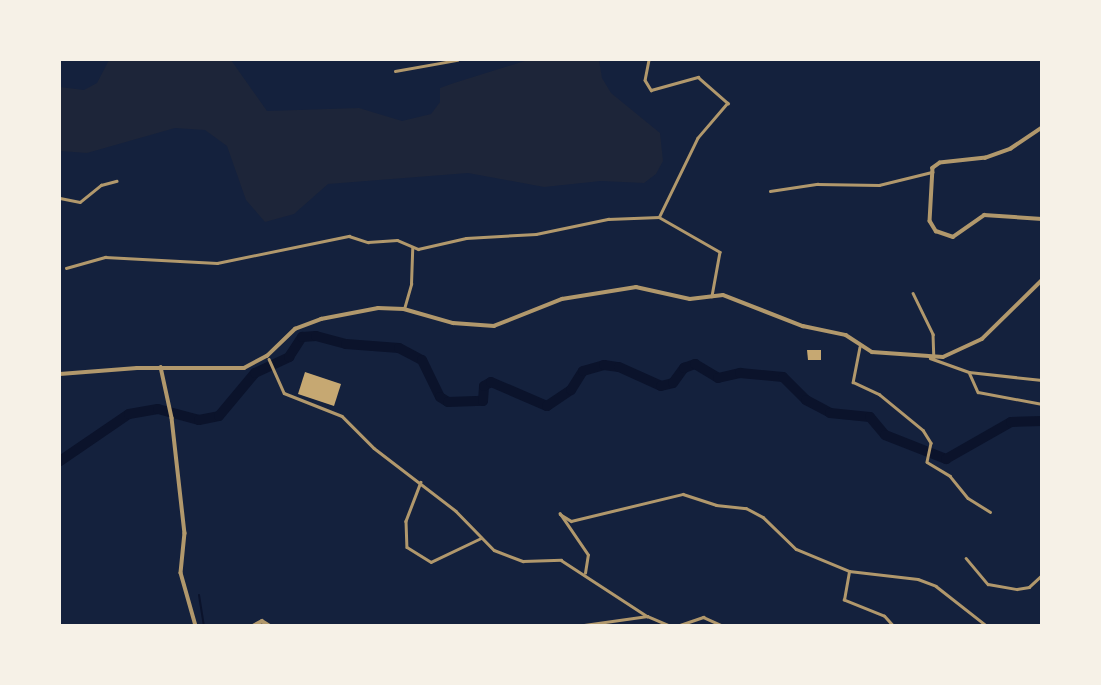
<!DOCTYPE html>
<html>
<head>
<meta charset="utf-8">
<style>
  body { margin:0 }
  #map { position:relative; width:1101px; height:685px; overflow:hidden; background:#14213d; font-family:"Fira Sans",sans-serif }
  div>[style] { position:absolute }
  .green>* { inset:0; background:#1d2539 }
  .stream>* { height:2px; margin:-1px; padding:0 1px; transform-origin:1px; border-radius:1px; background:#0b132b }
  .river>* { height:10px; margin:-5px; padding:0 5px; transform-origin:5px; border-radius:5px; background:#0b132b }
  .building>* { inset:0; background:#c6a872 }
  .minor>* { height:2.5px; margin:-1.25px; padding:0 1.25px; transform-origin:1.25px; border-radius:1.25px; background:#b1986c }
  .tertiary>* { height:3.5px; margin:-1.75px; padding:0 1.75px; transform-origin:1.75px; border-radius:1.75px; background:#b1986c }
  span { translate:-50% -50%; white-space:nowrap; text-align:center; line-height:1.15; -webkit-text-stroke:7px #f6f1e7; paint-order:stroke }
  .frame { position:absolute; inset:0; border:61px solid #f6f1e7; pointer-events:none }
</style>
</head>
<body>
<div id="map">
  <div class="green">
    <i style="clip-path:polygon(109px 60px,231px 60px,267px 111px,359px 108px,402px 121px,431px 114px,440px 102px,440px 88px,454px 83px,528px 60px,599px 60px,602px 78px,611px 93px,660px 133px,663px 161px,656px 174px,644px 183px,601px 181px,544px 187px,468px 173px,328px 184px,294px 214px,265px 222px,246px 200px,227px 146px,205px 130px,175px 128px,87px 153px,60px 151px,60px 87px,84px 90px,97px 83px)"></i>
  </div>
  <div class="stream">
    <i style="left:199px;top:595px;width:31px;rotate:81deg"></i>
  </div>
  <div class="river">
    <i style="left:60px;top:461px;width:83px;rotate:-34.3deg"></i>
    <i style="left:129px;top:414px;width:29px;rotate:-10deg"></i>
    <i style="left:158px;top:409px;width:42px;rotate:15deg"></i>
    <i style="left:199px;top:420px;width:20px;rotate:-11deg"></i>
    <i style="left:219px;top:416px;width:56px;rotate:-50.1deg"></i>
    <i style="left:255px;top:373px;width:38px;rotate:-25deg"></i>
    <i style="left:289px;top:357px;width:24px;rotate:-57deg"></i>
    <i style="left:302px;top:337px;width:14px;rotate:-4deg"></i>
    <i style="left:316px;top:336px;width:31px;rotate:15deg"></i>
    <i style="left:346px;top:344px;width:53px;rotate:4.3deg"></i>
    <i style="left:399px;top:348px;width:26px;rotate:28deg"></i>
    <i style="left:422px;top:360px;width:41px;rotate:64.1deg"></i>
    <i style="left:440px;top:397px;width:9px;rotate:32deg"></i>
    <i style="left:448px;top:402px;width:35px;rotate:-2deg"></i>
    <i style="left:483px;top:401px;width:15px;rotate:-86deg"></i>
    <i style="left:484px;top:386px;width:8px;rotate:-30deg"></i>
    <i style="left:491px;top:382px;width:61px;rotate:23.2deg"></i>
    <i style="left:547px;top:406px;width:29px;rotate:-34deg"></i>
    <i style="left:571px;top:390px;width:22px;rotate:-58deg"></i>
    <i style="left:583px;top:371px;width:22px;rotate:-16deg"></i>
    <i style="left:604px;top:365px;width:15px;rotate:8deg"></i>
    <i style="left:619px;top:367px;width:46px;rotate:24.3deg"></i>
    <i style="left:661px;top:386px;width:12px;rotate:-14deg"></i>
    <i style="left:673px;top:383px;width:19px;rotate:-54deg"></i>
    <i style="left:684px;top:368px;width:12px;rotate:-20deg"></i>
    <i style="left:695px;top:364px;width:27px;rotate:31deg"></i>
    <i style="left:718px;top:378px;width:23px;rotate:-13deg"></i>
    <i style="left:740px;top:373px;width:43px;rotate:5.3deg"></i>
    <i style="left:783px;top:377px;width:33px;rotate:45deg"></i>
    <i style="left:806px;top:400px;width:27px;rotate:28deg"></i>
    <i style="left:830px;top:413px;width:40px;rotate:5.7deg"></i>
    <i style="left:870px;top:417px;width:23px;rotate:50deg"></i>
    <i style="left:885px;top:435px;width:66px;rotate:21.5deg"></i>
    <i style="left:946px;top:459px;width:75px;rotate:-29.6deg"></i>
    <i style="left:1011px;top:422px;width:31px;rotate:-2deg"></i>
  </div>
  <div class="building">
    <i style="clip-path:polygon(807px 350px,821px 350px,821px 360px,808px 360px)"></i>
    <i style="clip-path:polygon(305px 372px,341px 384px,334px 406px,298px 394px)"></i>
  </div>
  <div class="minor">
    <i style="left:649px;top:60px;width:20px;rotate:101deg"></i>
    <i style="left:645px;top:80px;width:12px;rotate:59deg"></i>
    <i style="left:651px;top:90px;width:49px;rotate:-15.5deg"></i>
    <i style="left:698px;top:77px;width:40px;rotate:41deg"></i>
    <i style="left:728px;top:103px;width:46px;rotate:130.6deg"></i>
    <i style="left:698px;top:138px;width:87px;rotate:116deg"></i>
    <i style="left:395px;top:71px;width:63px;rotate:-10.1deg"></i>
    <i style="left:770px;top:191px;width:48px;rotate:-8.5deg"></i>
    <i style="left:817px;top:184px;width:62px;rotate:0.9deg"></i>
    <i style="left:879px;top:185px;width:55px;rotate:-13.8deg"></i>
    <i style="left:60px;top:198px;width:20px;rotate:11deg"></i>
    <i style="left:80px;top:202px;width:27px;rotate:-39deg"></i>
    <i style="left:101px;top:185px;width:16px;rotate:-15deg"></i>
    <i style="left:66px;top:268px;width:41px;rotate:-15.8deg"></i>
    <i style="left:105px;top:257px;width:112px;rotate:3.1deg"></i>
    <i style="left:217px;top:263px;width:135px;rotate:-11.6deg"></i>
    <i style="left:349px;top:236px;width:20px;rotate:18deg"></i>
    <i style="left:368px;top:242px;width:29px;rotate:-4deg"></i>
    <i style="left:397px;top:240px;width:23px;rotate:23deg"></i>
    <i style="left:418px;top:249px;width:49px;rotate:-12.9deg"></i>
    <i style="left:466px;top:238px;width:70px;rotate:-3.3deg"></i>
    <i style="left:536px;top:234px;width:74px;rotate:-11.8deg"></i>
    <i style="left:608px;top:219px;width:51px;rotate:-2.2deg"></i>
    <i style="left:659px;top:217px;width:70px;rotate:29.8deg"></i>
    <i style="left:720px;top:252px;width:45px;rotate:100.3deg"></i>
    <i style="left:913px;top:293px;width:46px;rotate:64deg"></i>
    <i style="left:933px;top:334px;width:24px;rotate:88deg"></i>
    <i style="left:404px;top:309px;width:26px;rotate:-74deg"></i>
    <i style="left:411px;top:284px;width:36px;rotate:-88deg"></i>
    <i style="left:860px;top:347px;width:36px;rotate:101deg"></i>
    <i style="left:853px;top:382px;width:29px;rotate:25deg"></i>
    <i style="left:879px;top:394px;width:57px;rotate:39.3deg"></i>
    <i style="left:923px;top:430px;width:15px;rotate:58deg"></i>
    <i style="left:931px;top:443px;width:19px;rotate:102deg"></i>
    <i style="left:927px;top:462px;width:27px;rotate:31deg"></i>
    <i style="left:950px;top:476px;width:28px;rotate:51deg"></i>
    <i style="left:968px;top:498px;width:26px;rotate:32deg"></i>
    <i style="left:930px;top:358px;width:41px;rotate:19.7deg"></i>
    <i style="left:969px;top:372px;width:22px;rotate:66deg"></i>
    <i style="left:978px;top:392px;width:65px;rotate:10.6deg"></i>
    <i style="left:269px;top:359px;width:37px;rotate:66deg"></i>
    <i style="left:284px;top:393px;width:62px;rotate:21.6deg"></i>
    <i style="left:342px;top:416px;width:45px;rotate:45deg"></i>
    <i style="left:374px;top:448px;width:103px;rotate:37.5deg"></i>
    <i style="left:456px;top:511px;width:54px;rotate:45.7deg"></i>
    <i style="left:494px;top:550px;width:31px;rotate:21deg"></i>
    <i style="left:523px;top:561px;width:38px;rotate:-2deg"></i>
    <i style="left:561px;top:560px;width:103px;rotate:33.1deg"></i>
    <i style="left:647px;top:616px;width:25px;rotate:23deg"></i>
    <i style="left:969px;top:372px;width:73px;rotate:6.3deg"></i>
    <i style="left:421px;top:482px;width:42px;rotate:111deg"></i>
    <i style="left:406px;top:521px;width:26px;rotate:88deg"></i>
    <i style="left:407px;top:547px;width:28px;rotate:32deg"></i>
    <i style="left:431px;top:562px;width:55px;rotate:-25.6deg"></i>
    <i style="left:966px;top:558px;width:34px;rotate:50deg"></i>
    <i style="left:988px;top:584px;width:29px;rotate:10deg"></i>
    <i style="left:1017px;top:589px;width:12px;rotate:-9deg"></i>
    <i style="left:1029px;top:587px;width:18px;rotate:-43deg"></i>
    <i style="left:585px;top:573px;width:18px;rotate:-81deg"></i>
    <i style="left:588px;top:555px;width:50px;rotate:-124.3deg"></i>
    <i style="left:560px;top:514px;width:13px;rotate:32deg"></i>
    <i style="left:571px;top:521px;width:115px;rotate:-13.6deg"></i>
    <i style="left:683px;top:494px;width:35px;rotate:18deg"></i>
    <i style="left:716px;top:505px;width:30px;rotate:6deg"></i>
    <i style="left:746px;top:508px;width:19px;rotate:28deg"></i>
    <i style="left:763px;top:517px;width:46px;rotate:44.1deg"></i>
    <i style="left:796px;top:549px;width:57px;rotate:22.5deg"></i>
    <i style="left:577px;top:626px;width:71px;rotate:-8.1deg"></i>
    <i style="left:677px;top:626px;width:28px;rotate:-19deg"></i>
    <i style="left:703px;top:617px;width:22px;rotate:24deg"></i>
    <i style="left:893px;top:626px;width:13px;rotate:-132deg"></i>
    <i style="left:884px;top:616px;width:43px;rotate:-158.2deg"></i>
    <i style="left:844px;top:600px;width:29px;rotate:-80deg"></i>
    <i style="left:849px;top:571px;width:69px;rotate:6.6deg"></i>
    <i style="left:918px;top:579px;width:19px;rotate:21deg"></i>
    <i style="left:936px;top:586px;width:65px;rotate:38.1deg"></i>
  </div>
  <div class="tertiary">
    <i style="left:1042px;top:128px;width:37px;rotate:146deg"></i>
    <i style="left:1011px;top:149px;width:27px;rotate:160deg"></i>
    <i style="left:986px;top:158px;width:46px;rotate:173.8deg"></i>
    <i style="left:940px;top:163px;width:9px;rotate:144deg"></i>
    <i style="left:933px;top:168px;width:53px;rotate:93.2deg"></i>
    <i style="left:930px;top:221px;width:12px;rotate:59deg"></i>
    <i style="left:936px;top:231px;width:18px;rotate:19deg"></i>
    <i style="left:953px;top:237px;width:38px;rotate:-35deg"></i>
    <i style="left:984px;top:215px;width:58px;rotate:3.9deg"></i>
    <i style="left:161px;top:367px;width:52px;rotate:77.8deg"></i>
    <i style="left:172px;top:418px;width:116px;rotate:83.6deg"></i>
    <i style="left:185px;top:533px;width:40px;rotate:95.7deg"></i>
    <i style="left:181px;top:573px;width:55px;rotate:74.2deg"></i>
    <i style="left:60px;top:374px;width:77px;rotate:-4.5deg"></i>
    <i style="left:137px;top:368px;width:107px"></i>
    <i style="left:244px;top:368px;width:26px;rotate:-28deg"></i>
    <i style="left:267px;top:356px;width:39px;rotate:-44deg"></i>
    <i style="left:295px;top:329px;width:28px;rotate:-21deg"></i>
    <i style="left:321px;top:319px;width:58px;rotate:-10.9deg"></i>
    <i style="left:378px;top:308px;width:26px;rotate:2deg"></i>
    <i style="left:404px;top:309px;width:51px;rotate:15.9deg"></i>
    <i style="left:453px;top:323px;width:41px;rotate:4.2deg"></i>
    <i style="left:494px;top:326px;width:73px;rotate:-21.7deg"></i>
    <i style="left:562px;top:299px;width:75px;rotate:-9.2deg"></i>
    <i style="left:636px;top:287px;width:55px;rotate:12.5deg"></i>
    <i style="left:690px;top:299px;width:33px;rotate:-7deg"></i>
    <i style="left:723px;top:295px;width:86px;rotate:21.2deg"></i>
    <i style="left:803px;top:326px;width:44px;rotate:11.8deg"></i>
    <i style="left:846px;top:335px;width:31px;rotate:33deg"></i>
    <i style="left:872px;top:352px;width:71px;rotate:4deg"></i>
    <i style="left:943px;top:357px;width:43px;rotate:-24.8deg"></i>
    <i style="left:982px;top:339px;width:84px;rotate:-44.5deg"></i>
    <i style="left:253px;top:626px;width:10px;rotate:-29deg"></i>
    <i style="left:262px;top:621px;width:9px;rotate:32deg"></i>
  </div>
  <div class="frame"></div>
</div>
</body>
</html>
